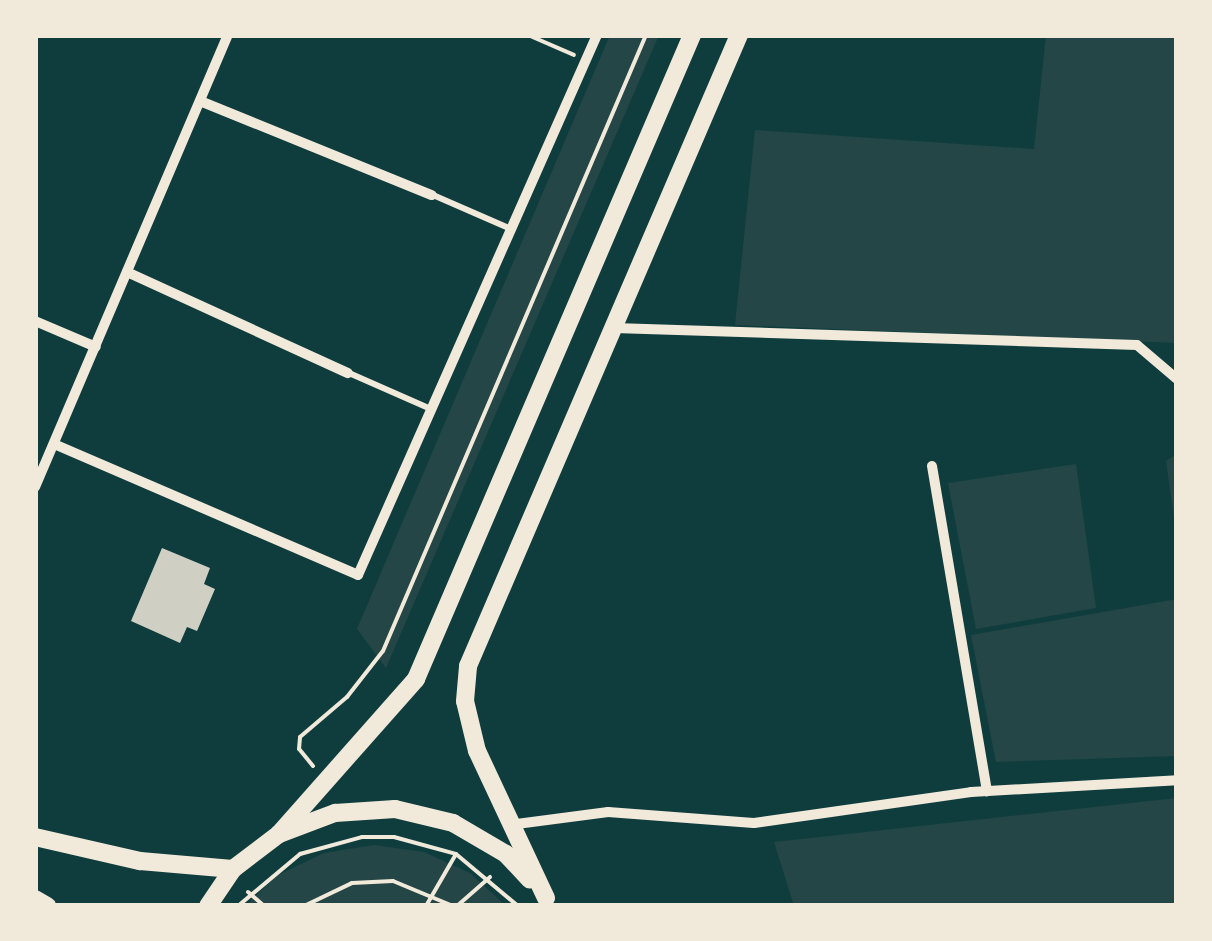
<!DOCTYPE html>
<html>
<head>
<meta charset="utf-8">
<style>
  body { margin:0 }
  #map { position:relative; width:1212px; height:941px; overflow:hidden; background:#0f3d3e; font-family:Barlow,sans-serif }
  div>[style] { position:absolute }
  .green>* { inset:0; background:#244646 }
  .building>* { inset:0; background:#cfcfc3 }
  .path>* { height:4px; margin:-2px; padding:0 2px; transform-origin:2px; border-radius:2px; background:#f1e9da }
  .service>* { height:6px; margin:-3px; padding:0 3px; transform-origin:3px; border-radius:3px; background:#f1e9da }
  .minor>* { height:10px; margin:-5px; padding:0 5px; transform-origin:5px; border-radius:5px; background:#f1e9da }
  .secondary>* { height:18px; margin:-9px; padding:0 9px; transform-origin:9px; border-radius:9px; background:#f1e9da }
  span { translate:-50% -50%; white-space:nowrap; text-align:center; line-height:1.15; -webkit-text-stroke:10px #f1e9da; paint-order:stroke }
  .frame { position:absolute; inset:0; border:38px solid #f1e9da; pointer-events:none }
</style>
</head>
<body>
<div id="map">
  <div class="green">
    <i style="clip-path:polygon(610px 35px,659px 35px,386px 668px,357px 629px)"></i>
    <i style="clip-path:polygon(1046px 35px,1177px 35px,1177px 343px,735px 325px,755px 130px,1034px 149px)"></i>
    <i style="clip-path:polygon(1177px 454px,1177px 539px,1166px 461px)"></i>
    <i style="clip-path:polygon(1076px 464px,1096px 608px,976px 629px,948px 483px)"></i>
    <i style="clip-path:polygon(1177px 599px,1177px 756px,996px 762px,971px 635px)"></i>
    <i style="clip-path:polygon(1177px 798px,1177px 906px,794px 906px,774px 842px)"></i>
    <i style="clip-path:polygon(374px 845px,424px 852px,470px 873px,506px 906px,245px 906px,278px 875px,324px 853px)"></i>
  </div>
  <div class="building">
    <i style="clip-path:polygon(162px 548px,210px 568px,204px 584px,215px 589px,197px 631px,187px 627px,180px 643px,131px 621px)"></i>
  </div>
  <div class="path">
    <i style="left:528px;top:35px;width:50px;rotate:23.5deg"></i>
    <i style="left:313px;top:766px;width:22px;rotate:-129deg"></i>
    <i style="left:299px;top:749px;width:12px;rotate:-85deg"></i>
    <i style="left:300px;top:737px;width:62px;rotate:-40.4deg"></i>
    <i style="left:347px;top:697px;width:58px;rotate:-52deg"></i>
    <i style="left:383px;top:651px;width:670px;rotate:-66.88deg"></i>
    <i style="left:248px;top:892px;width:21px;rotate:41deg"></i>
    <i style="left:238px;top:906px;width:81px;rotate:-40deg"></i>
    <i style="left:300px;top:854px;width:64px;rotate:-15.3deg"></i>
    <i style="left:362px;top:837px;width:32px"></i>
    <i style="left:394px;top:837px;width:64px;rotate:15.3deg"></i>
    <i style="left:456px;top:854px;width:81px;rotate:40deg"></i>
    <i style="left:304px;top:906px;width:53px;rotate:-25.6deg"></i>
    <i style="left:352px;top:883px;width:41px;rotate:-2.8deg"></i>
    <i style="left:393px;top:881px;width:65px;rotate:22.6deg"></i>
    <i style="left:426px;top:906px;width:60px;rotate:-60deg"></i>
    <i style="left:457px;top:906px;width:44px;rotate:-41.3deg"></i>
  </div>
  <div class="service">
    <i style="left:433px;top:195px;width:85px;rotate:23.6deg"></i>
    <i style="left:349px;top:373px;width:90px;rotate:23.7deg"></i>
  </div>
  <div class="minor">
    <i style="left:200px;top:101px;width:250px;rotate:22.1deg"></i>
    <i style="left:127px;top:272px;width:243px;rotate:24.6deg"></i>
    <i style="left:35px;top:321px;width:66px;rotate:23.1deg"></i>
    <i style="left:614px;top:328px;width:523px;rotate:1.86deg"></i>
    <i style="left:1137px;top:345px;width:52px;rotate:40.4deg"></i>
    <i style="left:54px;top:444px;width:331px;rotate:23.3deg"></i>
    <i style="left:358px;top:575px;width:591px;rotate:-66.13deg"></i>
    <i style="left:932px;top:466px;width:330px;rotate:80.4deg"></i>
    <i style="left:35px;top:487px;width:491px;rotate:-66.9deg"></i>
    <i style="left:509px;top:825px;width:100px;rotate:-7.5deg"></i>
    <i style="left:608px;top:812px;width:146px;rotate:4.3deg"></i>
    <i style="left:754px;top:823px;width:219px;rotate:-8.1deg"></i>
    <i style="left:971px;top:792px;width:206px;rotate:-3.3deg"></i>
  </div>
  <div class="secondary">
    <i style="left:279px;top:834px;width:207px;rotate:-48.5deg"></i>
    <i style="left:416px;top:679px;width:701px;rotate:-66.8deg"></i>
    <i style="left:35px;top:837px;width:108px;rotate:12.9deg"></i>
    <i style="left:140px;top:861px;width:93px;rotate:4.9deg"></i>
    <i style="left:546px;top:898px;width:162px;rotate:-115.1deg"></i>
    <i style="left:477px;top:751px;width:51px;rotate:-103.5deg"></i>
    <i style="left:465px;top:701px;width:35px;rotate:-85deg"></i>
    <i style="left:468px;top:666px;width:687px;rotate:-66.76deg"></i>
    <i style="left:35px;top:899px;width:14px;rotate:30deg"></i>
    <i style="left:208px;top:906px;width:45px;rotate:-56deg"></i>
    <i style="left:233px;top:869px;width:58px;rotate:-37.3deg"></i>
    <i style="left:279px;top:834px;width:60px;rotate:-20.6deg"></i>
    <i style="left:335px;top:813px;width:60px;rotate:-3.8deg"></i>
    <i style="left:395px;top:809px;width:60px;rotate:13.6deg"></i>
    <i style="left:453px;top:823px;width:61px;rotate:30.3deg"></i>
    <i style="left:506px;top:854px;width:35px;rotate:47deg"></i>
  </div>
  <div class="frame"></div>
</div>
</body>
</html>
